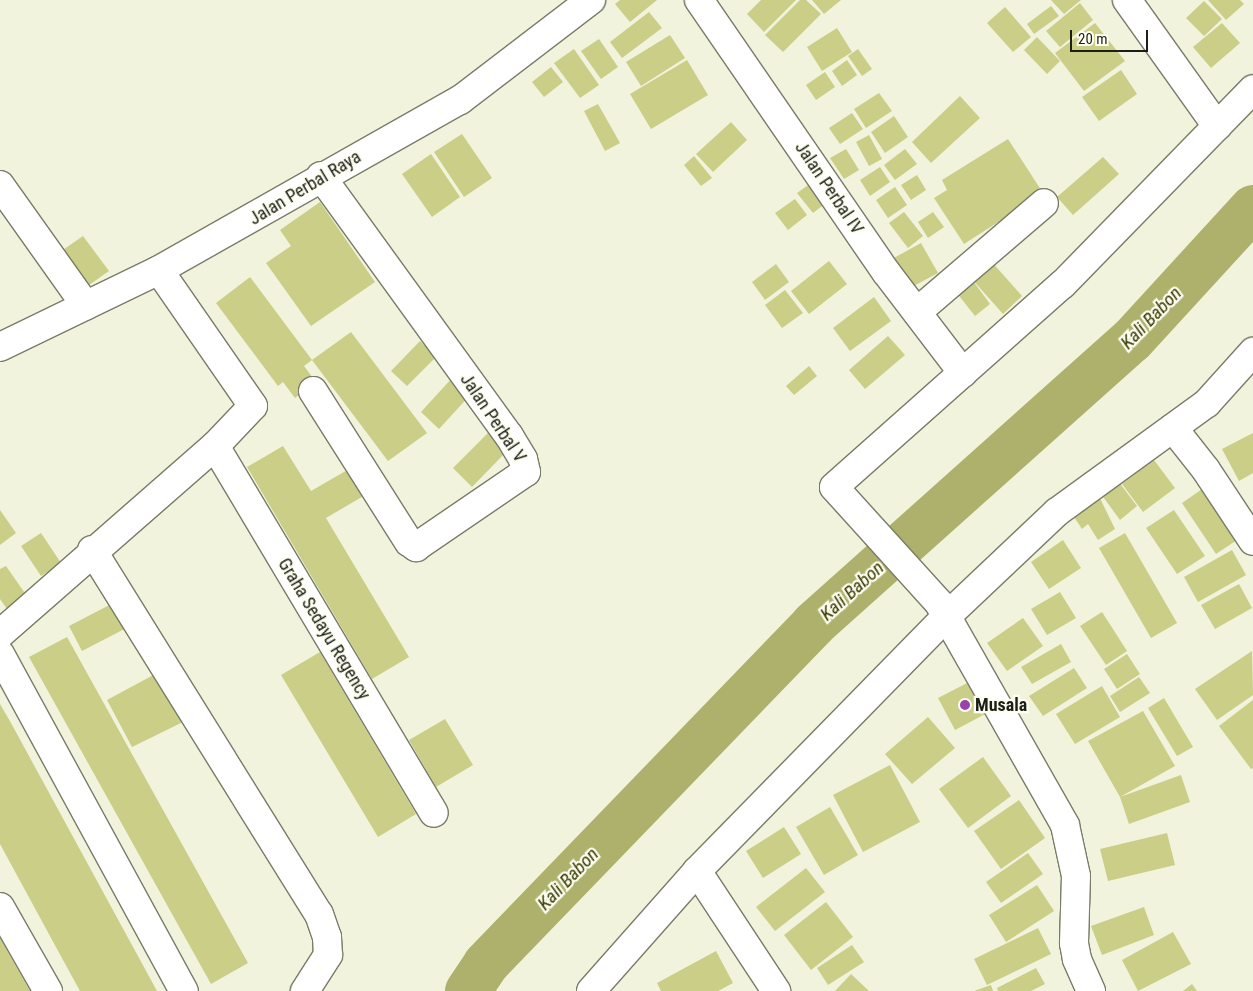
<!DOCTYPE html>
<html>
<head>
<meta charset="utf-8">
<style>
  body { margin:0 }
  #map { position:relative; width:1253px; height:991px; overflow:hidden; background:#f1f3dd; font-family:"Roboto Condensed",sans-serif }
  div>[style] { position:absolute }
  .river>* { height:46px; margin:-23px; padding:0 23px; transform-origin:23px; border-radius:23px; background:#adb16b }
  .building>* { inset:0; background:#cace87 }
  .roads { filter:drop-shadow(1px 0 #7a7c68) drop-shadow(-1px 0 #7a7c68) drop-shadow(0 1px #7a7c68) drop-shadow(0 -1px #7a7c68) }
  .street>* { height:28px; margin:-14px; padding:0 14px; transform-origin:14px; border-radius:14px; background:#fff }
  .dots>* { width:14px; height:14px; translate:-50% -50%; box-sizing:border-box; border:2px solid #fefff2; border-radius:50% }
  span { translate:-50% -50%; white-space:nowrap; text-align:center; line-height:1.15; -webkit-text-stroke:4.5px #fefff2; paint-order:stroke }
  .street-label { font-size:18px; color:#1d1e16 }
  .poi-label { font-size:18px; color:#1d1e16; font-weight:700 }
  .left { translate:0 -50%; text-align:left }
  .water-label { font-size:19px; color:#383900; font-style:italic }
  .scale { position:absolute; left:1070px; top:30px; width:78px; height:22px; box-sizing:border-box; border:2px solid #1d1e16; border-top:0; padding-left:6px; font-size:15px; line-height:18px; white-space:nowrap; color:#1d1e16; -webkit-text-stroke:4px #fefff2; paint-order:stroke }
</style>
</head>
<body>
<div id="map">
  <div class="river">
    <i style="left:468px;top:991px;width:32px;rotate:-56deg"></i>
    <i style="left:486px;top:964px;width:472px;rotate:-46deg"></i>
    <i style="left:814px;top:624px;width:426px;rotate:-41.8deg"></i>
    <i style="left:1132px;top:340px;width:179px;rotate:-47.5deg"></i>
  </div>
  <div class="building">
    <i style="clip-path:polygon(620px 0,657px 0,630px 22px,615px 4px)"></i>
    <i style="clip-path:polygon(761px 0,796px 0,764px 32px,747px 14px)"></i>
    <i style="clip-path:polygon(800px 0,806px 0,821px 14px,783px 52px,765px 35px)"></i>
    <i style="clip-path:polygon(812px 0,841px 0,824px 14px)"></i>
    <i style="clip-path:polygon(1051px 0,1081px 0,1064px 14px)"></i>
    <i style="clip-path:polygon(1208px 0,1240px 0,1244px 4px,1226px 20px)"></i>
    <i style="clip-path:polygon(1204px 1px,1222px 19px,1204px 36px,1186px 18px)"></i>
    <i style="clip-path:polygon(1080px 3px,1093px 20px,1060px 47px,1046px 31px)"></i>
    <i style="clip-path:polygon(1051px 6px,1059px 16px,1034px 34px,1027px 24px)"></i>
    <i style="clip-path:polygon(1005px 7px,1031px 37px,1013px 52px,987px 23px)"></i>
    <i style="clip-path:polygon(649px 12px,662px 28px,622px 58px,610px 42px)"></i>
    <i style="clip-path:polygon(1095px 23px,1125px 61px,1084px 91px,1055px 53px)"></i>
    <i style="clip-path:polygon(1222px 23px,1240px 43px,1211px 68px,1193px 47px)"></i>
    <i style="clip-path:polygon(837px 28px,852px 52px,822px 71px,807px 47px)"></i>
    <i style="clip-path:polygon(670px 35px,685px 58px,641px 86px,626px 62px)"></i>
    <i style="clip-path:polygon(1037px 37px,1060px 61px,1047px 74px,1024px 50px)"></i>
    <i style="clip-path:polygon(599px 39px,618px 67px,601px 79px,581px 51px)"></i>
    <i style="clip-path:polygon(574px 49px,599px 85px,580px 98px,554px 63px)"></i>
    <i style="clip-path:polygon(858px 49px,872px 69px,862px 76px,848px 56px)"></i>
    <i style="clip-path:polygon(687px 60px,708px 95px,651px 129px,630px 94px)"></i>
    <i style="clip-path:polygon(847px 60px,857px 75px,842px 86px,832px 71px)"></i>
    <i style="clip-path:polygon(551px 67px,563px 82px,544px 97px,532px 82px)"></i>
    <i style="clip-path:polygon(1121px 70px,1137px 94px,1099px 121px,1082px 97px)"></i>
    <i style="clip-path:polygon(825px 72px,835px 87px,816px 100px,806px 85px)"></i>
    <i style="clip-path:polygon(879px 93px,892px 111px,866px 128px,854px 109px)"></i>
    <i style="clip-path:polygon(960px 96px,980px 118px,931px 163px,912px 142px)"></i>
    <i style="clip-path:polygon(598px 104px,620px 143px,605px 151px,584px 111px)"></i>
    <i style="clip-path:polygon(852px 113px,863px 129px,840px 144px,829px 128px)"></i>
    <i style="clip-path:polygon(894px 116px,908px 137px,885px 153px,871px 132px)"></i>
    <i style="clip-path:polygon(731px 122px,747px 140px,713px 172px,696px 154px)"></i>
    <i style="clip-path:polygon(462px 134px,492px 178px,464px 197px,434px 152px)"></i>
    <i style="clip-path:polygon(869px 135px,882px 159px,869px 166px,856px 142px)"></i>
    <i style="clip-path:polygon(1008px 139px,1043px 193px,964px 244px,934px 198px,947px 190px,942px 180px)"></i>
    <i style="clip-path:polygon(846px 149px,859px 170px,844px 179px,830px 158px)"></i>
    <i style="clip-path:polygon(905px 149px,917px 164px,895px 180px,884px 165px)"></i>
    <i style="clip-path:polygon(431px 154px,460px 197px,432px 217px,402px 174px)"></i>
    <i style="clip-path:polygon(694px 156px,712px 178px,701px 186px,684px 165px)"></i>
    <i style="clip-path:polygon(1103px 157px,1119px 174px,1073px 215px,1057px 197px)"></i>
    <i style="clip-path:polygon(880px 167px,890px 182px,870px 196px,860px 180px)"></i>
    <i style="clip-path:polygon(917px 175px,926px 190px,911px 200px,901px 185px)"></i>
    <i style="clip-path:polygon(811px 183px,826px 203px,813px 213px,797px 193px)"></i>
    <i style="clip-path:polygon(895px 187px,907px 205px,888px 218px,876px 200px)"></i>
    <i style="clip-path:polygon(795px 199px,807px 215px,788px 230px,775px 213px)"></i>
    <i style="clip-path:polygon(320px 202px,375px 282px,311px 326px,266px 263px,291px 246px,280px 230px)"></i>
    <i style="clip-path:polygon(904px 212px,923px 236px,908px 248px,889px 223px)"></i>
    <i style="clip-path:polygon(933px 212px,944px 227px,928px 238px,918px 222px)"></i>
    <i style="clip-path:polygon(83px 236px,109px 271px,82px 290px,57px 254px)"></i>
    <i style="clip-path:polygon(921px 243px,938px 273px,908px 289px,892px 259px)"></i>
    <i style="clip-path:polygon(829px 261px,847px 284px,809px 314px,791px 291px)"></i>
    <i style="clip-path:polygon(991px 261px,1022px 296px,1003px 314px,971px 278px)"></i>
    <i style="clip-path:polygon(776px 264px,789px 282px,765px 300px,752px 282px)"></i>
    <i style="clip-path:polygon(968px 274px,990px 304px,975px 316px,952px 287px)"></i>
    <i style="clip-path:polygon(250px 277px,312px 360px,351px 332px,427px 433px,388px 461px,312px 360px,304px 366px,316px 382px,295px 398px,283px 382px,278px 386px,216px 303px)"></i>
    <i style="clip-path:polygon(785px 290px,803px 313px,782px 328px,765px 305px)"></i>
    <i style="clip-path:polygon(874px 297px,891px 321px,850px 351px,833px 328px)"></i>
    <i style="clip-path:polygon(888px 336px,905px 355px,865px 389px,849px 370px)"></i>
    <i style="clip-path:polygon(420px 341px,436px 357px,407px 386px,391px 371px)"></i>
    <i style="clip-path:polygon(809px 366px,817px 376px,794px 395px,786px 386px)"></i>
    <i style="clip-path:polygon(453px 377px,471px 394px,439px 429px,421px 412px)"></i>
    <i style="clip-path:polygon(488px 433px,507px 451px,472px 487px,453px 468px)"></i>
    <i style="clip-path:polygon(1253px 433px,1253px 473px,1239px 481px,1222px 449px)"></i>
    <i style="clip-path:polygon(283px 446px,311px 491px,356px 465px,372px 491px,326px 518px,409px 657px,372px 679px,247px 467px)"></i>
    <i style="clip-path:polygon(1154px 460px,1175px 488px,1143px 512px,1122px 484px)"></i>
    <i style="clip-path:polygon(1115px 477px,1137px 506px,1120px 520px,1098px 490px)"></i>
    <i style="clip-path:polygon(1208px 485px,1243px 536px,1216px 554px,1182px 503px)"></i>
    <i style="clip-path:polygon(1096px 490px,1115px 529px,1098px 540px,1088px 524px,1082px 529px,1068px 508px)"></i>
    <i style="clip-path:polygon(0 510px,16px 533px,0 545px)"></i>
    <i style="clip-path:polygon(1174px 510px,1205px 556px,1177px 574px,1146px 528px)"></i>
    <i style="clip-path:polygon(41px 533px,61px 563px,41px 576px,21px 546px)"></i>
    <i style="clip-path:polygon(1125px 533px,1177px 623px,1151px 638px,1099px 548px)"></i>
    <i style="clip-path:polygon(1063px 540px,1081px 568px,1049px 589px,1031px 562px)"></i>
    <i style="clip-path:polygon(1232px 550px,1246px 575px,1198px 602px,1184px 577px)"></i>
    <i style="clip-path:polygon(6px 566px,29px 599px,9px 612px,0 599px,0 569px)"></i>
    <i style="clip-path:polygon(1239px 584px,1252px 608px,1215px 629px,1201px 605px)"></i>
    <i style="clip-path:polygon(1060px 592px,1076px 618px,1047px 635px,1031px 609px)"></i>
    <i style="clip-path:polygon(121px 599px,134px 624px,82px 651px,69px 626px)"></i>
    <i style="clip-path:polygon(1102px 612px,1127px 651px,1106px 665px,1080px 626px)"></i>
    <i style="clip-path:polygon(1023px 618px,1043px 646px,1007px 671px,987px 643px)"></i>
    <i style="clip-path:polygon(67px 637px,248px 963px,211px 984px,29px 657px)"></i>
    <i style="clip-path:polygon(1061px 644px,1071px 662px,1032px 684px,1021px 667px)"></i>
    <i style="clip-path:polygon(1252px 651px,1253px 695px,1217px 720px,1195px 689px)"></i>
    <i style="clip-path:polygon(320px 652px,416px 814px,378px 837px,281px 675px)"></i>
    <i style="clip-path:polygon(1127px 654px,1140px 674px,1117px 689px,1104px 669px)"></i>
    <i style="clip-path:polygon(1074px 668px,1087px 688px,1043px 716px,1029px 696px)"></i>
    <i style="clip-path:polygon(159px 672px,185px 721px,132px 747px,107px 700px)"></i>
    <i style="clip-path:polygon(1139px 677px,1150px 693px,1120px 712px,1110px 696px)"></i>
    <i style="clip-path:polygon(975px 679px,991px 711px,955px 730px,938px 698px)"></i>
    <i style="clip-path:polygon(1102px 686px,1120px 717px,1075px 744px,1056px 714px)"></i>
    <i style="clip-path:polygon(1164px 698px,1193px 747px,1177px 756px,1148px 708px)"></i>
    <i style="clip-path:polygon(1253px 700px,1253px 768px,1251px 769px,1219px 726px)"></i>
    <i style="clip-path:polygon(0 704px,11px 723px,157px 991px,80px 991px,63px 960px,0 844px)"></i>
    <i style="clip-path:polygon(1143px 711px,1175px 766px,1120px 797px,1181px 775px,1190px 802px,1129px 824px,1120px 797px,1088px 741px)"></i>
    <i style="clip-path:polygon(928px 717px,955px 748px,912px 784px,885px 754px)"></i>
    <i style="clip-path:polygon(445px 719px,473px 765px,436px 787px,409px 740px)"></i>
    <i style="clip-path:polygon(983px 757px,1011px 796px,968px 828px,939px 789px)"></i>
    <i style="clip-path:polygon(890px 765px,920px 822px,863px 852px,833px 795px)"></i>
    <i style="clip-path:polygon(1019px 800px,1045px 838px,1001px 869px,974px 831px)"></i>
    <i style="clip-path:polygon(830px 807px,858px 855px,824px 875px,796px 827px)"></i>
    <i style="clip-path:polygon(784px 827px,801px 854px,763px 878px,746px 851px)"></i>
    <i style="clip-path:polygon(1167px 833px,1175px 865px,1108px 881px,1100px 849px)"></i>
    <i style="clip-path:polygon(1028px 853px,1043px 874px,1001px 903px,986px 882px)"></i>
    <i style="clip-path:polygon(806px 868px,825px 892px,775px 931px,756px 907px)"></i>
    <i style="clip-path:polygon(1037px 885px,1054px 911px,1006px 942px,989px 915px)"></i>
    <i style="clip-path:polygon(826px 902px,853px 937px,811px 970px,784px 935px)"></i>
    <i style="clip-path:polygon(1144px 907px,1154px 935px,1102px 955px,1091px 926px)"></i>
    <i style="clip-path:polygon(1038px 928px,1051px 954px,987px 985px,974px 959px)"></i>
    <i style="clip-path:polygon(1173px 932px,1191px 964px,1138px 991px,1122px 960px)"></i>
    <i style="clip-path:polygon(0 937px,9px 954px,30px 991px,0 991px)"></i>
    <i style="clip-path:polygon(852px 945px,864px 962px,828px 985px,817px 968px)"></i>
    <i style="clip-path:polygon(716px 951px,733px 983px,718px 991px,661px 991px,657px 983px)"></i>
    <i style="clip-path:polygon(1036px 968px,1045px 984px,1031px 991px,998px 991px,997px 988px)"></i>
    <i style="clip-path:polygon(851px 974px,869px 991px,835px 991px)"></i>
    <i style="clip-path:polygon(1192px 984px,1197px 991px,1183px 991px)"></i>
    <i style="clip-path:polygon(991px 985px,993px 991px,974px 991px)"></i>
  </div>
  <div class="roads">
    <div class="street">
      <i style="left:699px;top:0;width:330px;rotate:55.5deg"></i>
      <i style="left:886px;top:272px;width:127px;rotate:52.7deg"></i>
      <i style="left:1127px;top:0;width:155px;rotate:54.5deg"></i>
      <i style="left:0;top:185px;width:148px;rotate:54.6deg"></i>
      <i style="left:917px;top:312px;width:167px;rotate:-40.6deg"></i>
      <i style="left:0;top:347px;width:177px;rotate:-25.8deg"></i>
      <i style="left:159px;top:270px;width:346px;rotate:-29.5deg"></i>
      <i style="left:460px;top:100px;width:165px;rotate:-37.4deg"></i>
      <i style="left:313px;top:391px;width:179px;rotate:57.6deg"></i>
      <i style="left:409px;top:542px;width:9px;rotate:36deg"></i>
      <i style="left:416px;top:547px;width:133px;rotate:-34.3deg"></i>
      <i style="left:526px;top:472px;width:13px;rotate:-103deg"></i>
      <i style="left:523px;top:459px;width:27px;rotate:-121deg"></i>
      <i style="left:509px;top:436px;width:321px;rotate:-125.9deg"></i>
      <i style="left:1173px;top:428px;width:53px;rotate:51.8deg"></i>
      <i style="left:1206px;top:470px;width:85px;rotate:56.5deg"></i>
      <i style="left:215px;top:446px;width:427px;rotate:59.2deg"></i>
      <i style="left:92px;top:550px;width:429px;rotate:58.1deg"></i>
      <i style="left:319px;top:914px;width:24px;rotate:71deg"></i>
      <i style="left:327px;top:937px;width:18px;rotate:87deg"></i>
      <i style="left:328px;top:955px;width:43px;rotate:122.6deg"></i>
      <i style="left:0;top:634px;width:286px;rotate:-41.2deg"></i>
      <i style="left:215px;top:446px;width:55px;rotate:-46.5deg"></i>
      <i style="left:253px;top:406px;width:165px;rotate:-124.7deg"></i>
      <i style="left:0;top:654px;width:384px;rotate:61.4deg"></i>
      <i style="left:697px;top:871px;width:144px;rotate:56.6deg"></i>
      <i style="left:0;top:907px;width:97px;rotate:60.3deg"></i>
      <i style="left:591px;top:991px;width:160px;rotate:-48.5deg"></i>
      <i style="left:697px;top:871px;width:357px;rotate:-45.6deg"></i>
      <i style="left:947px;top:616px;width:151px;rotate:-43.4deg"></i>
      <i style="left:1057px;top:512px;width:185px;rotate:-36deg"></i>
      <i style="left:1207px;top:403px;width:69px;rotate:-48deg"></i>
      <i style="left:1091px;top:991px;width:35px;rotate:-114deg"></i>
      <i style="left:1077px;top:959px;width:16px;rotate:-101deg"></i>
      <i style="left:1074px;top:943px;width:67px;rotate:-88.3deg"></i>
      <i style="left:1076px;top:876px;width:52px;rotate:-102.2deg"></i>
      <i style="left:1065px;top:825px;width:255px;rotate:-119.6deg"></i>
      <i style="left:939px;top:603px;width:156px;rotate:-132.2deg"></i>
      <i style="left:834px;top:487px;width:306px;rotate:-41.6deg"></i>
      <i style="left:1063px;top:284px;width:272px;rotate:-45.7deg"></i>
    </div>
  </div>
  <div class="dots">
    <i style="left:965px;top:705px;background:#9b41ac"></i>
  </div>
  <div class="street-label">
    <span style="left:305px;top:188px;rotate:-31deg">Jalan Perbal Raya</span>
    <span style="left:829px;top:188px;rotate:56deg">Jalan Perbal IV</span>
    <span style="left:493px;top:418px;rotate:56deg">Jalan Perbal V</span>
    <span style="left:324px;top:629px;rotate:59deg">Graha Sedayu Regency</span>
  </div>
  <div class="poi-label">
    <span class="left" style="left:975px;top:705px">Musala</span>
  </div>
  <div class="water-label">
    <span style="left:1151px;top:318px;rotate:-46deg">Kali Babon</span>
    <span style="left:852px;top:591px;rotate:-42deg">Kali Babon</span>
    <span style="left:568px;top:879px;rotate:-46deg">Kali Babon</span>
  </div>
  <div class="scale">20 m</div>
</div>
</body>
</html>
